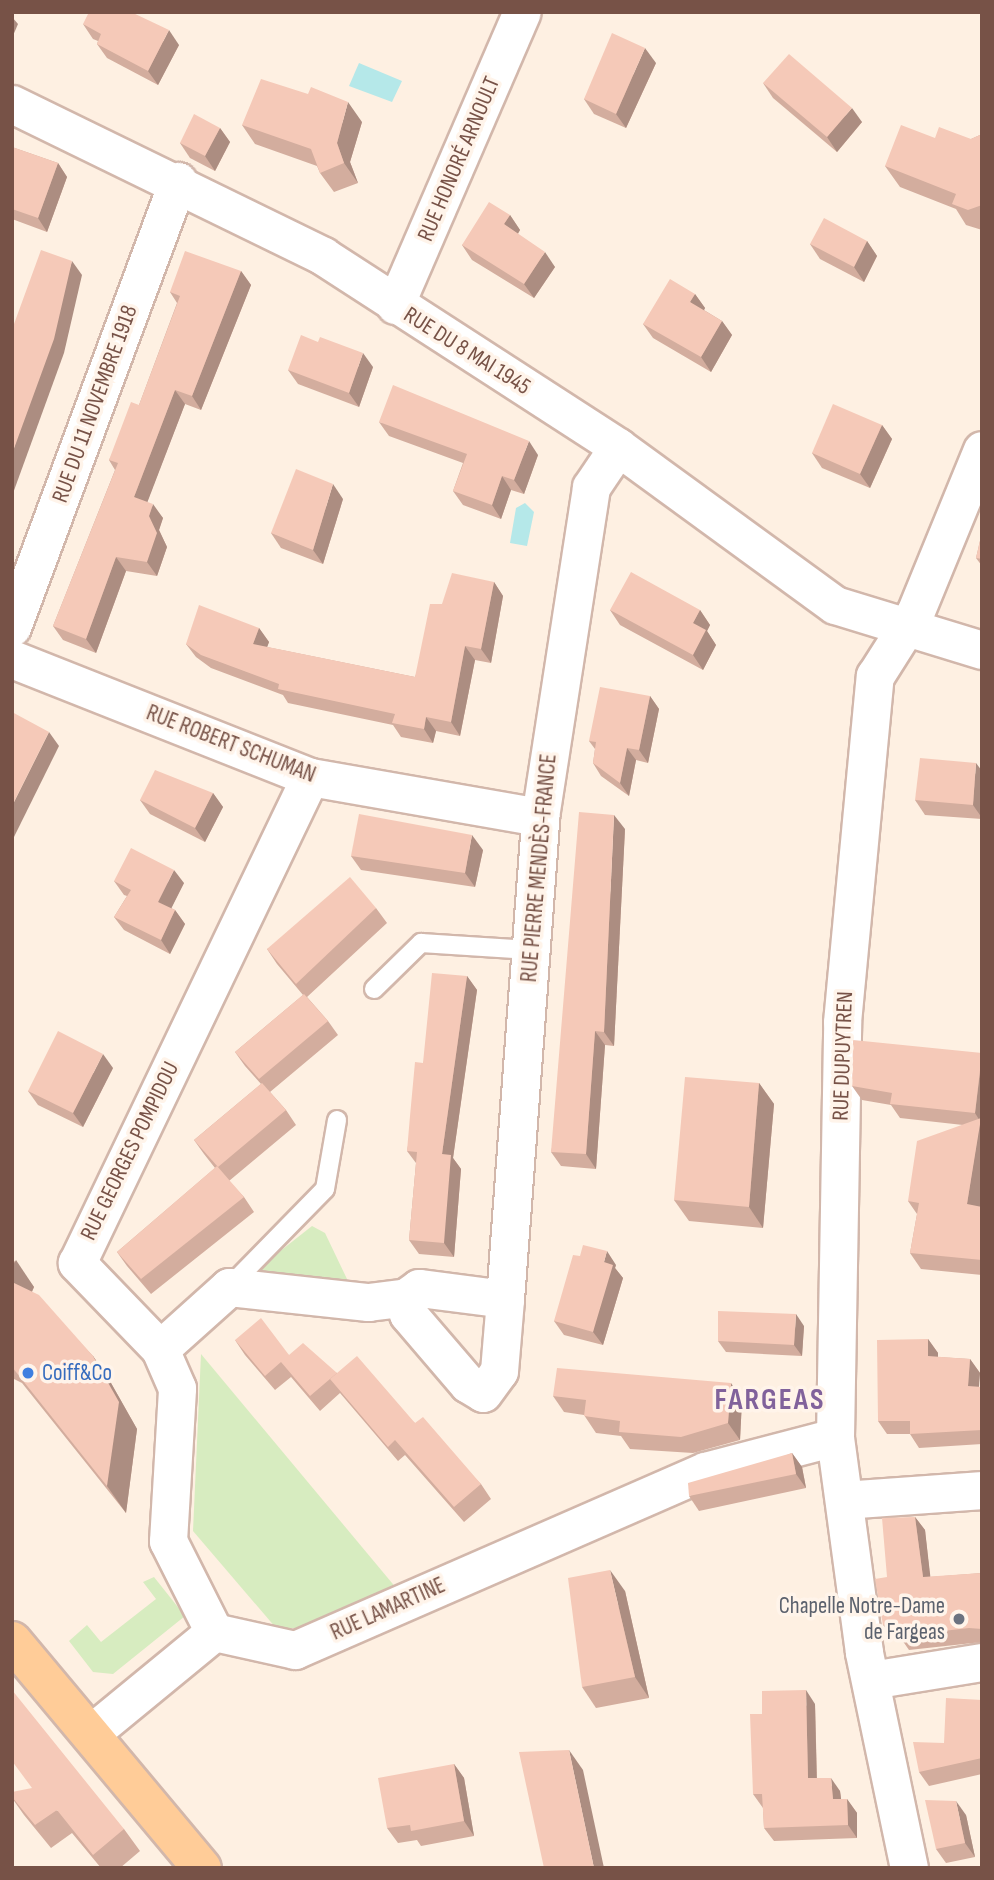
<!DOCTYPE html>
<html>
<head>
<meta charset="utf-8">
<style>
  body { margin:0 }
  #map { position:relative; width:994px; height:1880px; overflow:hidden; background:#fef0e2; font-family:"Sofia Sans Condensed",sans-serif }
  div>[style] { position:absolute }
  .green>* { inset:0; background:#d7ecc0 }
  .water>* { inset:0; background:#b5e8e9 }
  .roads { filter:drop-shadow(2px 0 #d2b7ab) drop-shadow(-2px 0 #d2b7ab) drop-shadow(0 2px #d2b7ab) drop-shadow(0 -2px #d2b7ab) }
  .service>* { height:18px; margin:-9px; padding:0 9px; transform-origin:9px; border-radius:9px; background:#fff }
  .minor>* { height:37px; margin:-18.5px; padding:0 18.5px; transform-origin:18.5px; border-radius:18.5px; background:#fff }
  .primary>* { height:38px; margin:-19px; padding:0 19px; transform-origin:19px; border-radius:19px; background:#ffcc98 }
  .wall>* { inset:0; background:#d3ad9e }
  .shaded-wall>* { inset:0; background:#ac8d81 }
  .building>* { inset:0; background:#f5c9b8 }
  .dots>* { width:19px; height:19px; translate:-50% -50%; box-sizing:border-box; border:4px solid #fff4ea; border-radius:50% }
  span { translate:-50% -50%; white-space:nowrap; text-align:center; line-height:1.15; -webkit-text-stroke:7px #fff4ea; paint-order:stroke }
  .street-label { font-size:23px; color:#775247 }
  .shop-label { font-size:23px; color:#366cbe }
  .left { translate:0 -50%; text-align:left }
  .worship-label { font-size:23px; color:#5b616d }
  .right { translate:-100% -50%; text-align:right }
  .district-label { font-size:30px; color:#81629b; font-weight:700; letter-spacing:2px }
  .frame { position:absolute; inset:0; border:14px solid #775247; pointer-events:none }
</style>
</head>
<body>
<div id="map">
  <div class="green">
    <i style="clip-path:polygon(312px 1226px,325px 1233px,347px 1279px,344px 1288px,265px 1278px,260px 1267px)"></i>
    <i style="clip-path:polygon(201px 1354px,397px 1589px,310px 1628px,276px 1628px,193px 1531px)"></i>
    <i style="clip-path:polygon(154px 1577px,185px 1616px,113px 1674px,93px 1672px,69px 1641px,87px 1625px,101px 1642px,156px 1599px,143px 1582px)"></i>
  </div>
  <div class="water">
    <i style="clip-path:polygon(359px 63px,402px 81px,392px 102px,349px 86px)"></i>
    <i style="clip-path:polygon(525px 503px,534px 512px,527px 546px,510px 543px,516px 508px)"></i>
  </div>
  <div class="roads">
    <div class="service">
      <i style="left:374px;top:989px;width:66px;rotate:-44.4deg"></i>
      <i style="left:421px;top:943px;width:109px;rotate:3.7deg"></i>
      <i style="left:229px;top:1287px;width:137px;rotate:-45.6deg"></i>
      <i style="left:325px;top:1189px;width:70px;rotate:-80.1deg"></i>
    </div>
    <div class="minor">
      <i style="left:12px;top:104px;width:346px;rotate:26deg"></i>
      <i style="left:323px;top:256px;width:351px;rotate:32.9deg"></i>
      <i style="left:618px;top:447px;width:268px;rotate:36.1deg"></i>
      <i style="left:835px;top:605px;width:154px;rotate:17deg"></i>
      <i style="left:395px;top:305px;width:319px;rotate:-66.6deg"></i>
      <i style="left:12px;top:627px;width:476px;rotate:-69.6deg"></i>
      <i style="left:12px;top:659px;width:321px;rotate:21.6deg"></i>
      <i style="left:310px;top:777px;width:233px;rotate:9.9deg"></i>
      <i style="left:505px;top:1299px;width:87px;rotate:-172.7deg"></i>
      <i style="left:419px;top:1288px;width:16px;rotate:145deg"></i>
      <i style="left:406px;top:1297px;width:17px;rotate:83deg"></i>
      <i style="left:408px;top:1314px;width:92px;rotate:49.4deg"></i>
      <i style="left:468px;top:1384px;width:17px;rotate:31deg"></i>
      <i style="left:483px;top:1393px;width:27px;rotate:-54deg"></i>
      <i style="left:499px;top:1371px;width:72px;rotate:-85.2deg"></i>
      <i style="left:505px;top:1299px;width:483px;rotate:-85.8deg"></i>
      <i style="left:540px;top:817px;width:334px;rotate:-81.2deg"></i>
      <i style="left:591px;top:487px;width:48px;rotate:-56deg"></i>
      <i style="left:160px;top:1349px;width:93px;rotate:-41.9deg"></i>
      <i style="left:229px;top:1287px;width:140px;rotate:6.2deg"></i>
      <i style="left:368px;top:1302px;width:38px;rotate:-7deg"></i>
      <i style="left:844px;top:1500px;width:138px;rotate:-4.1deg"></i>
      <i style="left:214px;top:1632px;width:102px;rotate:-116.8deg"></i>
      <i style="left:168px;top:1541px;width:153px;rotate:-86.6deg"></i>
      <i style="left:177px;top:1388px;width:43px;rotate:-113.6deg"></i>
      <i style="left:160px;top:1349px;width:120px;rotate:-134deg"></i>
      <i style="left:77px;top:1263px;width:539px;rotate:-64.39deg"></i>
      <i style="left:871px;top:1680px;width:112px;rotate:-9.2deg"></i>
      <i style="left:90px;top:1734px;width:161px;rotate:-39.4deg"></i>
      <i style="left:214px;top:1632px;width:83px;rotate:12.5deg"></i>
      <i style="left:295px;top:1650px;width:447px;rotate:-23.6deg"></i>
      <i style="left:705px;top:1471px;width:134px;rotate:-14.7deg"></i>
      <i style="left:909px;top:1868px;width:221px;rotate:-101.8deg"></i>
      <i style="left:864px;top:1652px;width:217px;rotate:-97.7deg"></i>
      <i style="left:835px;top:1437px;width:415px;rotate:-89deg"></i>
      <i style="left:842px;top:1022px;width:348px;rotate:-84.6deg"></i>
      <i style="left:875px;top:676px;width:75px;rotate:-57.6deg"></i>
      <i style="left:915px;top:613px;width:176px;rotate:-67.7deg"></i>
    </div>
    <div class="primary">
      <i style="left:12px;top:1641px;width:296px;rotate:50.1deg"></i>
    </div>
  </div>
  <div class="wall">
    <i style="clip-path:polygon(83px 24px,179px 45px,158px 85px,107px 58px,97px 44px,98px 41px,93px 39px)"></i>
    <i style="clip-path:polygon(656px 63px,626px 128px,594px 114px,584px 99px)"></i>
    <i style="clip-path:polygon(763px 83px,862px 122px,837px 152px,773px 98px)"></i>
    <i style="clip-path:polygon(362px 122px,350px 162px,358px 183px,334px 192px,320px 173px,317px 166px,255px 144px,242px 125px)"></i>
    <i style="clip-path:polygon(220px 128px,230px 142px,215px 171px,190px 158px,180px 143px)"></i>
    <i style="clip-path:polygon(982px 134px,982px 230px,966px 225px,956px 209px,900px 187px,885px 166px,935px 138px,971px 139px)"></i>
    <i style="clip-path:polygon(12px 147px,58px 163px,67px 177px,47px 232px,12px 219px)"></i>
    <i style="clip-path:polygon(510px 215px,520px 230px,518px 234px,555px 267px,534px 298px,472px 260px,462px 245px)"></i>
    <i style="clip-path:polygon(867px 241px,877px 256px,864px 282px,820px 259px,810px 244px)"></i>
    <i style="clip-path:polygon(241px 271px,251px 285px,201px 410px,185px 404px,147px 502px,163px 518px,159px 530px,167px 547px,157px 576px,126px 571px,96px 653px,63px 640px,53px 626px,115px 470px,109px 460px,139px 405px,177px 303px,170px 292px)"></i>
    <i style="clip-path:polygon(695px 294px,705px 308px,704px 310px,722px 321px,732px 335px,711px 372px,653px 338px,643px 324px)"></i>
    <i style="clip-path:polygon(373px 367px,359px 407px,298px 384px,288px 370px)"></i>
    <i style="clip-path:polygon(379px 422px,538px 455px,524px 494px,511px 490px,501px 519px,463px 505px,453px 491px,463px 463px,389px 436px)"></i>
    <i style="clip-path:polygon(882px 425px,892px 439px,870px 488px,822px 468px,812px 453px)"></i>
    <i style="clip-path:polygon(343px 499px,323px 564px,281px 548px,271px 533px)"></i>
    <i style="clip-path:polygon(982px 532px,982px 566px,976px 558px)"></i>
    <i style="clip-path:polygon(494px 582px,503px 596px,491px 663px,475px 660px,460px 736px,436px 731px,433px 743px,401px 737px,393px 725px,288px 703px,283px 695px,211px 668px,196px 657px,186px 644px,259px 628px,269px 642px,267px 647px,415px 677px,442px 604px)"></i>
    <i style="clip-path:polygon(610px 610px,700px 610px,710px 625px,707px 631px,716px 645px,703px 670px,620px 625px)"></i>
    <i style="clip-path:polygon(650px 696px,659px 709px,648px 763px,636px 760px,629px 796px,601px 776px,593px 763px,595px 749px,589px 741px)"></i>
    <i style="clip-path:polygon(982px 771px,982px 819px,925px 815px,915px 800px)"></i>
    <i style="clip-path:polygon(213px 793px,223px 807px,205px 842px,150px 814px,140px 800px)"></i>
    <i style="clip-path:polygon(625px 829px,614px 1046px,605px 1045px,596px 1169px,561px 1166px,551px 1152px)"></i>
    <i style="clip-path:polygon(483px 850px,475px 887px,361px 870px,351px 856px)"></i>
    <i style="clip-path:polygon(114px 881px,184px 883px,171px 908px,175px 910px,185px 924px,170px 954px,124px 930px,114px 917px,127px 896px,124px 895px)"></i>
    <i style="clip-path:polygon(376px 908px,387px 923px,307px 997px,328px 1021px,338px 1035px,270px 1092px,286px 1110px,296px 1125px,229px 1181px,244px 1197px,254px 1212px,151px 1294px,127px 1266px,117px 1252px,215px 1168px,204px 1154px,194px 1140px,261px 1084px,245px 1066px,235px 1052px,303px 995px,277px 964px,267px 949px)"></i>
    <i style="clip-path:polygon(467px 976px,477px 990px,453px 1158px,461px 1169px,454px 1257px,419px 1254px,409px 1240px,416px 1163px,407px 1151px,423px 1063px)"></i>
    <i style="clip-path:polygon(982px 1053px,980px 1207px,982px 1207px,982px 1275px,921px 1269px,910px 1253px,917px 1214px,908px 1201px,963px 1125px,900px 1118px,891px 1105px,862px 1100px,852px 1086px)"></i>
    <i style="clip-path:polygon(113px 1068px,83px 1127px,38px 1105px,28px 1091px)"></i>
    <i style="clip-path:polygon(759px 1083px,774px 1104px,763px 1228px,689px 1221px,674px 1200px)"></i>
    <i style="clip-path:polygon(12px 1258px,34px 1287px,32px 1292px,93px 1356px,111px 1383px,137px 1429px,126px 1513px,22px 1383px,12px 1378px)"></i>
    <i style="clip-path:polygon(616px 1265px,615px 1268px,623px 1278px,603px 1345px,564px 1335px,554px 1321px)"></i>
    <i style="clip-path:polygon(804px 1326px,802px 1356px,726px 1352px,718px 1341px)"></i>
    <i style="clip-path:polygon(928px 1339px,938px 1353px,938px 1357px,970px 1359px,980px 1373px,978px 1387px,982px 1387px,982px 1444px,919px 1448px,910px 1434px,887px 1434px,878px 1421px)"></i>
    <i style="clip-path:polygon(235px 1340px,289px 1355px,337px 1373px,415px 1423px,481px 1484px,491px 1499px,464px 1522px,405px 1455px,398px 1461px,340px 1393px,320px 1411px,291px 1377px,275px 1390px,245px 1355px)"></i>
    <i style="clip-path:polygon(553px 1396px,742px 1400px,740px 1440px,693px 1453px,630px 1449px,621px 1436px,596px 1433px,584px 1415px,564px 1412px)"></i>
    <i style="clip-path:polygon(792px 1453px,802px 1467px,806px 1488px,699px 1511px,689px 1496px)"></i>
    <i style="clip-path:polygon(915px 1517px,925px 1530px,930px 1577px,982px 1573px,982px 1642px,909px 1650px,900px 1637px,893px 1638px,883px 1625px,887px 1577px)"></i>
    <i style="clip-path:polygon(625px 1591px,649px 1698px,596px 1708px,582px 1687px)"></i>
    <i style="clip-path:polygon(982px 1700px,982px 1774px,929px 1786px,919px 1772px)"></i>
    <i style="clip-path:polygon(815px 1704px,817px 1778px,840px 1791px,841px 1799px,847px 1799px,857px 1813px,857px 1838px,774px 1841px,764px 1828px,763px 1808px,753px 1794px,762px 1714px)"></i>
    <i style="clip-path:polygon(454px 1764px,464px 1778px,474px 1836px,421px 1846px,417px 1840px,398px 1843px,387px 1828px)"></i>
    <i style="clip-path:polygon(12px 1798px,124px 1829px,140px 1851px,120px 1868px,101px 1868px,72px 1833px,51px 1848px,24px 1815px)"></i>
    <i style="clip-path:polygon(966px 1815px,975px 1857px,946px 1863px,936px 1849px)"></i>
  </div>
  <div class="shaded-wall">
    <i style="clip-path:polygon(12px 17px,18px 24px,12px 38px)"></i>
    <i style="clip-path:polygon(169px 30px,179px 45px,158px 85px,148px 71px)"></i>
    <i style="clip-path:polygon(645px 48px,656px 63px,626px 128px,616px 114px)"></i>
    <i style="clip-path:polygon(348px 102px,362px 122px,350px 162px,358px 183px,344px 163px,337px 143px)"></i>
    <i style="clip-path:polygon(852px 108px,862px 122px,837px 152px,827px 137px)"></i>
    <i style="clip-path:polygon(220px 128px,230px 142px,215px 171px,205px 156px)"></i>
    <i style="clip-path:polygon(58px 163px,67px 177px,47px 232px,38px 218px)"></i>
    <i style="clip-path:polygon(510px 215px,520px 230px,514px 239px,504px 224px)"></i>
    <i style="clip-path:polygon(867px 241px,877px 256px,864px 282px,854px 267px)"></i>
    <i style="clip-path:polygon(545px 252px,555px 267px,534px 298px,524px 284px)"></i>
    <i style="clip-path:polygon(72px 261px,82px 275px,64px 353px,12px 496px,12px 454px)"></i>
    <i style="clip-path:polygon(241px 271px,251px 285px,201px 410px,192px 396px)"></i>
    <i style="clip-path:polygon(695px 294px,705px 308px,701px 316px,690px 302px)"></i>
    <i style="clip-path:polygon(722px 321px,732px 335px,711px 372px,701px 357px)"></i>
    <i style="clip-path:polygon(363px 353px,373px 367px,359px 407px,349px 393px)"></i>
    <i style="clip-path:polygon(175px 390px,185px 404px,144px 511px,134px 497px)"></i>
    <i style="clip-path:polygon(882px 425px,892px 439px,870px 488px,860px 474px)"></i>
    <i style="clip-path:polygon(529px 441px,538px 455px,524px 494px,514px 480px)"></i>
    <i style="clip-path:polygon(502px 476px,511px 490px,501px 519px,492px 505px)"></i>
    <i style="clip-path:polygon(333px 484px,343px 499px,323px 564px,313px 550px)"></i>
    <i style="clip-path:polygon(153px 504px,163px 518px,159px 530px,167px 547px,157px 576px,147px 562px,149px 516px)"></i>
    <i style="clip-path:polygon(116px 557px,126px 571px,96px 653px,86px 639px)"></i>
    <i style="clip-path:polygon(494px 582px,503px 596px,491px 663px,481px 649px)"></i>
    <i style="clip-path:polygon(700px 610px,710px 625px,707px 631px,716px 645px,703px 670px,693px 655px,693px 623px)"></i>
    <i style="clip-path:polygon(259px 628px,269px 642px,263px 658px,253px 644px)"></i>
    <i style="clip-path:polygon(465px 646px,475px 660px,460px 736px,451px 722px)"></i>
    <i style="clip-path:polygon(650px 696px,659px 709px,648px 763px,639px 750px)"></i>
    <i style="clip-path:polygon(426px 717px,436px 731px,433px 743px,424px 729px)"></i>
    <i style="clip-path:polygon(49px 732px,59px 746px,12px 841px,12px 806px)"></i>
    <i style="clip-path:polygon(627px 748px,636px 760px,629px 796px,620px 783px)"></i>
    <i style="clip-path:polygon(976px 763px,982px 771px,982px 818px,973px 805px)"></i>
    <i style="clip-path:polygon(213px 793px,223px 807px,205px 842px,195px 828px)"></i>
    <i style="clip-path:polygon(614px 815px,625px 829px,614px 1046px,604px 1032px)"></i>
    <i style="clip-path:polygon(472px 835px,483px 850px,475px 887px,465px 873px)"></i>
    <i style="clip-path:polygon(174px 870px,184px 883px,168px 915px,158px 902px)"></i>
    <i style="clip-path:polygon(175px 910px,185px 924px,170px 954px,161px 940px)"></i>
    <i style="clip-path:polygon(467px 976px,477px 990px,453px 1158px,461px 1169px,454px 1257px,444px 1243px,442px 1154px)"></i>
    <i style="clip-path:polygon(595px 1031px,605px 1045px,596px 1169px,586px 1154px)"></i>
    <i style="clip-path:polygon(103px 1054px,113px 1068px,83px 1127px,73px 1113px)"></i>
    <i style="clip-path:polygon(982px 1057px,982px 1196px,978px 1220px,967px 1204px,980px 1121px,975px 1113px)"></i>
    <i style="clip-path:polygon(759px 1083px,774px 1104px,763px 1228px,749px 1207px)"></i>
    <i style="clip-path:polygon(607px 1251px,616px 1265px,615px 1268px,623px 1278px,603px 1345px,593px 1332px,604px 1262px)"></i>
    <i style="clip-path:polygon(16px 1260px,34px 1287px,25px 1306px,12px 1288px,12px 1267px)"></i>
    <i style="clip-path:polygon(796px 1314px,804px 1326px,802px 1356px,794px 1345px)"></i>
    <i style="clip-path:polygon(928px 1339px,938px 1353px,938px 1370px,928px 1356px)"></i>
    <i style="clip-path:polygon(93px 1356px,111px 1383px,137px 1429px,126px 1513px,107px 1486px)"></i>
    <i style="clip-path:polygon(970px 1359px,980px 1373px,978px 1400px,968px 1386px)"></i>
    <i style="clip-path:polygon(731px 1383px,742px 1400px,740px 1440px,728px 1423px)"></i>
    <i style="clip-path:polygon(792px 1453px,802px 1467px,806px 1488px,796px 1474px)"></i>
    <i style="clip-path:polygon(915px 1517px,925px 1530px,932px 1591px,923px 1577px)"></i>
    <i style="clip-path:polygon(610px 1570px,625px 1591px,649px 1698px,635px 1677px)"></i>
    <i style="clip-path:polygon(806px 1690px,815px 1704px,817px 1792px,808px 1778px)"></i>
    <i style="clip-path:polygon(569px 1750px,583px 1770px,604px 1868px,594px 1868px)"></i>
    <i style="clip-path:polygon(454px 1764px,464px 1778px,474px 1836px,464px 1821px)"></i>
    <i style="clip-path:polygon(831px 1778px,840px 1791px,843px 1813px,833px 1799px)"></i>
    <i style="clip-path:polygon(847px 1799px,857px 1813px,857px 1838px,848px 1825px)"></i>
    <i style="clip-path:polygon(956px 1801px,966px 1815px,975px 1857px,965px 1843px)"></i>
  </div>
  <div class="building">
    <i style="clip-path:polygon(89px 12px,131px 12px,169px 30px,148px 71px,97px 44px,101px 34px,83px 24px)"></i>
    <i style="clip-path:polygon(612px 33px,645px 48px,616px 114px,584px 99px)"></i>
    <i style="clip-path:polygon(789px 54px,852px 108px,827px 137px,763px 83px)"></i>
    <i style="clip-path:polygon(261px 79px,308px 94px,311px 87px,348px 102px,337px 143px,344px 163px,320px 173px,311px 149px,242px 125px)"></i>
    <i style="clip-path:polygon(194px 114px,220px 128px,205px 156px,180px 143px)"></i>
    <i style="clip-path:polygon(901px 125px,935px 138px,939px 127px,971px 139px,982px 134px,982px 205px,968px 210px,952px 204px,956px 194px,885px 166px)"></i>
    <i style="clip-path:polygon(12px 147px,58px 163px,38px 218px,12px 209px)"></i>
    <i style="clip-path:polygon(489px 202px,510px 215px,504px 224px,545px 252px,524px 284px,462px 245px)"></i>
    <i style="clip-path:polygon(824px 218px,867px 241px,854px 267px,810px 244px)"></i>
    <i style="clip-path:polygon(41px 250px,72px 261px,54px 339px,12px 454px,12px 323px,14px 324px)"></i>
    <i style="clip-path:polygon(185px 251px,241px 271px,192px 396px,175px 390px,134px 497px,153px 504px,149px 516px,157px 533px,147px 562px,116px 557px,86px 639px,53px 626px,118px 463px,109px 460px,131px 402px,139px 405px,180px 296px,170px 292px)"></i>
    <i style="clip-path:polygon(670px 279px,695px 294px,690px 302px,722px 321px,701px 357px,643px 324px)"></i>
    <i style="clip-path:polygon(301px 335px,318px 342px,320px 337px,363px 353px,349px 393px,288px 370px)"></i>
    <i style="clip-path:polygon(393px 385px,529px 441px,514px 480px,502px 476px,492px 505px,453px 491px,467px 454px,379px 422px)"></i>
    <i style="clip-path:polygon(833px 404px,882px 425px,860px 474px,812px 453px)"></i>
    <i style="clip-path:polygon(296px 469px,333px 484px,313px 550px,271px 533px)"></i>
    <i style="clip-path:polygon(982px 532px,982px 559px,976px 558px)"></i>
    <i style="clip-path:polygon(631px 572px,700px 610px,693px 623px,706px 630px,693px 655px,610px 610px)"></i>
    <i style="clip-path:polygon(452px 573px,494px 582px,481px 649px,465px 646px,451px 722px,426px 717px,424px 729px,392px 723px,395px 714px,278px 689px,279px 684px,201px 655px,186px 644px,199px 605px,259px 628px,253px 644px,415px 677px,430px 604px,442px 604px)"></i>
    <i style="clip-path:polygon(600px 687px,650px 696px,639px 750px,627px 748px,620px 783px,593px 763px,596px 742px,589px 741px)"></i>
    <i style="clip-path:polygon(12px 712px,49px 732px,12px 806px)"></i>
    <i style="clip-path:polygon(920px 758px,976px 763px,973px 805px,915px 800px)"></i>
    <i style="clip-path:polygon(155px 770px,213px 793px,195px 828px,140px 800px)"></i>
    <i style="clip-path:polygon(579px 812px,614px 815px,604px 1032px,595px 1031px,586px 1154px,551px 1152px)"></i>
    <i style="clip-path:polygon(359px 814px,472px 835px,465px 873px,351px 856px)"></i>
    <i style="clip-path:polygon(131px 848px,174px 870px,158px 902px,175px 910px,161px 940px,114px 917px,131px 890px,114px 881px)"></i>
    <i style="clip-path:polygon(350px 877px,376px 908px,296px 984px,267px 949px)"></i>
    <i style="clip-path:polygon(432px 973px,467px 976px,442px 1154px,451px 1155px,444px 1243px,409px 1240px,417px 1152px,407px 1151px,410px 1116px,415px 1062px,423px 1063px)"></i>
    <i style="clip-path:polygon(304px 994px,328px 1021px,259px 1079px,235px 1052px)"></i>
    <i style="clip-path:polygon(58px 1031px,103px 1054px,73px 1113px,28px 1091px)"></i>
    <i style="clip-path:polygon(853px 1040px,982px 1053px,975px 1113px,890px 1104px,892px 1093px,852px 1086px)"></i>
    <i style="clip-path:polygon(685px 1077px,759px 1083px,749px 1207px,674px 1200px)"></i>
    <i style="clip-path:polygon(262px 1083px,286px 1110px,218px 1167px,194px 1140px)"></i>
    <i style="clip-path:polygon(981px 1118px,967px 1204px,982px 1207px,982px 1260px,910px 1253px,919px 1203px,908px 1201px,917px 1141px)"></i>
    <i style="clip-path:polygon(217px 1166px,244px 1197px,141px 1279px,117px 1252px)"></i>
    <i style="clip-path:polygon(583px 1245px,607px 1251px,604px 1262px,613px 1265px,593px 1332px,554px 1321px,573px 1255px,580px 1256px)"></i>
    <i style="clip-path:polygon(12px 1282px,39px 1295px,93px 1356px,119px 1402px,107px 1486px,12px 1367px)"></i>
    <i style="clip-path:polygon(718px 1311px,796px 1314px,794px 1345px,718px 1341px)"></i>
    <i style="clip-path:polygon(261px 1318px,289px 1355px,303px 1343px,337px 1373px,310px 1396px,281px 1362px,265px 1376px,235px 1340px)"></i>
    <i style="clip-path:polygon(928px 1339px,928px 1356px,970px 1359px,968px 1386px,982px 1387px,982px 1430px,910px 1434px,910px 1421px,878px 1421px,877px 1340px)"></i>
    <i style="clip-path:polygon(357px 1356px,415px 1423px,423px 1417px,481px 1484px,454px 1507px,395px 1440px,388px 1447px,330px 1379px)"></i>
    <i style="clip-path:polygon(557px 1368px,731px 1383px,728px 1423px,681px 1437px,619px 1432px,620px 1421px,584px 1416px,586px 1400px,553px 1396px)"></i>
    <i style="clip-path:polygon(792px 1453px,796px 1474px,689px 1496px,688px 1483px)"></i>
    <i style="clip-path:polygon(915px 1517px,923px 1577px,982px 1573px,982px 1629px,969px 1628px,900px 1636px,897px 1623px,883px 1625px,875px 1579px,887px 1577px,882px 1518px)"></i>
    <i style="clip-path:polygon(610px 1570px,635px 1677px,582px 1687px,568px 1578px)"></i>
    <i style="clip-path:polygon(12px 1690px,124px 1829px,93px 1855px,57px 1810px,35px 1825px,12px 1797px,12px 1792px,32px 1788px,12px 1761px)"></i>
    <i style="clip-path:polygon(806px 1690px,808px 1778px,831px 1778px,833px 1799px,847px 1799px,848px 1825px,764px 1828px,762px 1794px,753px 1794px,750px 1714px,762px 1714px,762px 1691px)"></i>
    <i style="clip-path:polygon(946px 1698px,982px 1700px,982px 1758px,919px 1772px,913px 1742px,944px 1743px)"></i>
    <i style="clip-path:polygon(569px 1750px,594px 1868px,544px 1868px,519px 1752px)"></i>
    <i style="clip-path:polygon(454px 1764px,464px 1821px,411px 1831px,410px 1825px,387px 1828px,378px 1778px)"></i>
    <i style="clip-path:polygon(925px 1800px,956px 1801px,965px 1843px,936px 1849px)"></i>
  </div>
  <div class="dots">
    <i style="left:28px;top:1373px;background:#3f7fe0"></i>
    <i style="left:959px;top:1619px;background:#6b7280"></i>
  </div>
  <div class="street-label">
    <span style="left:459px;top:159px;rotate:-67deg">RUE HONORÉ ARNOULT</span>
    <span style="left:467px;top:351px;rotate:32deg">RUE DU 8 MAI 1945</span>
    <span style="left:95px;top:404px;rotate:-70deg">RUE DU 11 NOVEMBRE 1918</span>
    <span style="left:231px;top:744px;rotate:21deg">RUE ROBERT SCHUMAN</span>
    <span style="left:539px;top:868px;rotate:-85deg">RUE PIERRE MENDÈS-FRANCE</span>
    <span style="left:843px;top:1056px;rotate:-88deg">RUE DUPUYTREN</span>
    <span style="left:130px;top:1151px;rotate:-64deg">RUE GEORGES POMPIDOU</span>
    <span style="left:388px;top:1609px;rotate:-24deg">RUE LAMARTINE</span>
  </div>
  <div class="shop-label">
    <span class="left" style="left:42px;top:1373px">Coiff&amp;Co</span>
  </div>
  <div class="worship-label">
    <span class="right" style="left:945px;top:1619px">Chapelle Notre-Dame<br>de Fargeas</span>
  </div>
  <div class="district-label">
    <span style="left:770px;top:1400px">FARGEAS</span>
  </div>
  <div class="frame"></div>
</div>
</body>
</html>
